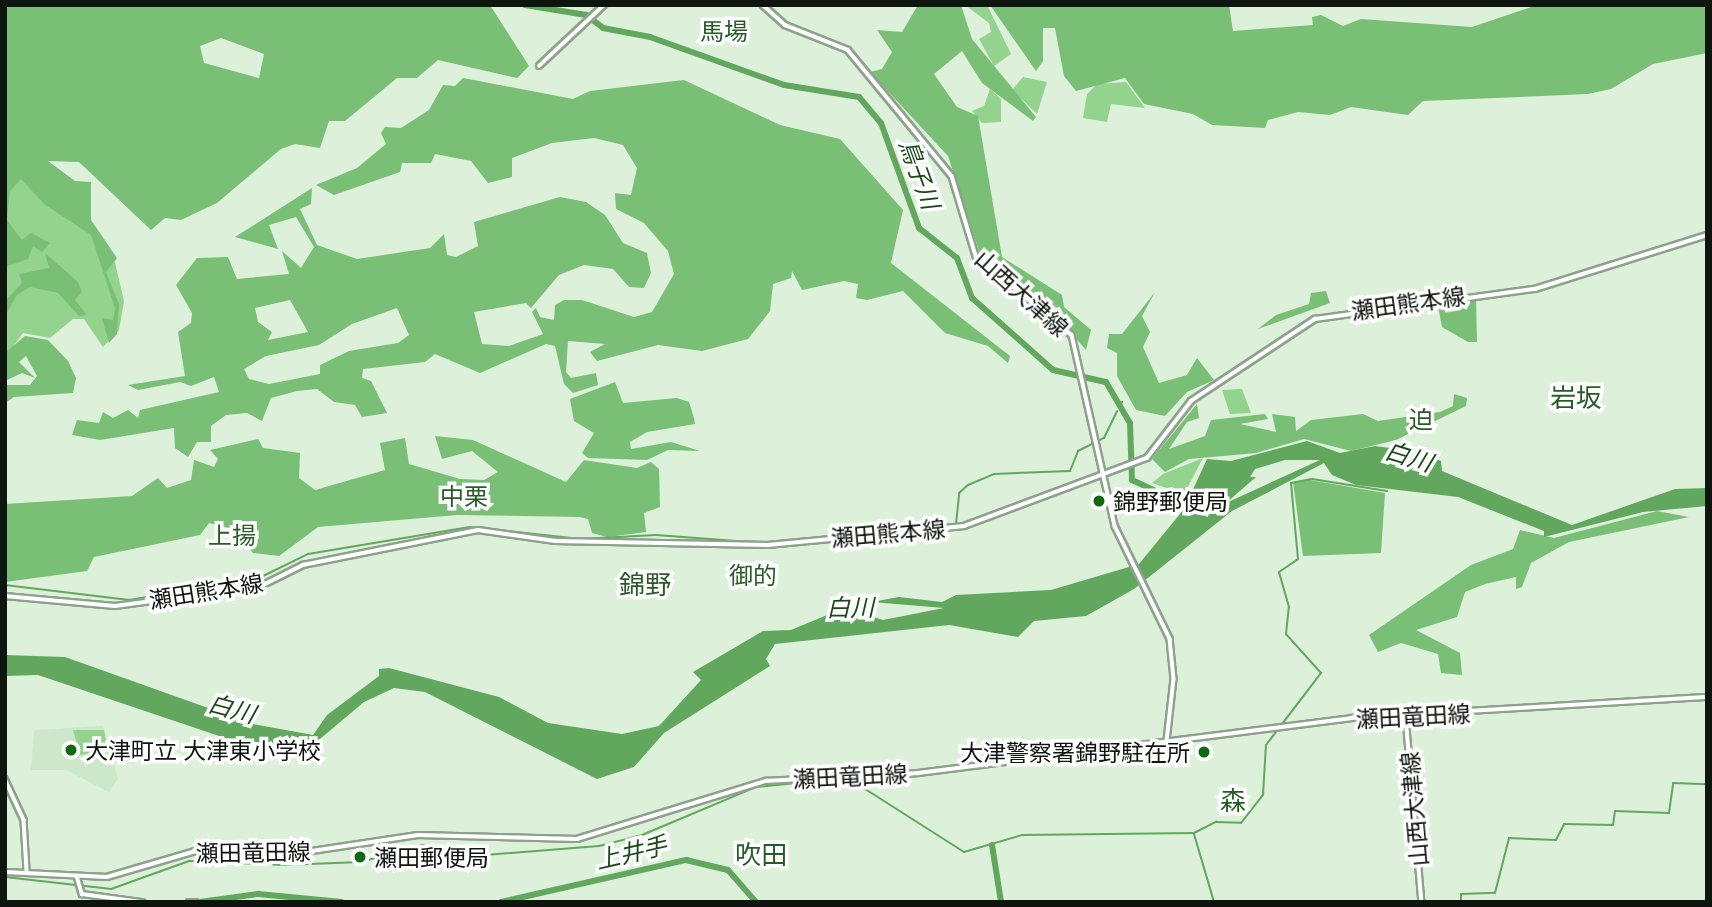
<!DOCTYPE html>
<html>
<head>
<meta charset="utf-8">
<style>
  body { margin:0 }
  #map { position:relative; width:1712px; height:907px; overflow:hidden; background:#dcf0da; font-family:"Open Sans","Noto Sans JP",sans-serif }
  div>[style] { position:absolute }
  .built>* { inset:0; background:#cde7cb }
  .green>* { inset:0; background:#93d38e }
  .forest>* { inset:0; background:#7abf76 }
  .water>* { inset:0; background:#62a75e }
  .stream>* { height:2px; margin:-1px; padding:0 1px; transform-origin:1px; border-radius:1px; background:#62a75e }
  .river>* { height:6px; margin:-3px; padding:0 3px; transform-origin:3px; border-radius:3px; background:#62a75e }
  .roads { filter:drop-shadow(2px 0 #8ea18d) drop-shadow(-2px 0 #8ea18d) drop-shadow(0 2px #8ea18d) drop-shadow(0 -2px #8ea18d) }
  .tertiary>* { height:3.5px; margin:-1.75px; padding:0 1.75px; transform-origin:1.75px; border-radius:1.75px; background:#fff }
  .secondary>* { height:3.5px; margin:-1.75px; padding:0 1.75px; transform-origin:1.75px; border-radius:1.75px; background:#fff }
  .dots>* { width:19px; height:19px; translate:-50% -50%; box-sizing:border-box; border:4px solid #fff; border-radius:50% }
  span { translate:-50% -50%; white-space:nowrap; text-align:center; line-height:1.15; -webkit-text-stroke:7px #fff; paint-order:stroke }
  .street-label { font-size:23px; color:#0e150e }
  .poi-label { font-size:23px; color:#0e150e }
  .left { translate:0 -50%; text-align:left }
  .right { translate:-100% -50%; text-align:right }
  .neighbourhood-label { font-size:24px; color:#285c26 }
  .water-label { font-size:24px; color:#194918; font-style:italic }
  .quarter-label { font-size:26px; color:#285c26 }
  .frame { position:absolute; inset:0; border:7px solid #0e150e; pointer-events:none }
</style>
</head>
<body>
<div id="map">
  <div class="built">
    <i style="clip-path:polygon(103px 726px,118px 779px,109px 792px,66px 770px,31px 770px,34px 730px)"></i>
  </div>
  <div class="green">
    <i style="clip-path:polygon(965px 5px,987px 5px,1011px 54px,994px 66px,979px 39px,991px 32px,989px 23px)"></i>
    <i style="clip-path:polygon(1023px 77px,1047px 82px,1037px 114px,1012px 90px)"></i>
    <i style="clip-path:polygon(1126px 82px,1145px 108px,1111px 104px,1107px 122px,1083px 118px,1087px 94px,1097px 84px)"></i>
    <i style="clip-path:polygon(990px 89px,1001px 99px,1001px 122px,982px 123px,972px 111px,984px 106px)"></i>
    <i style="clip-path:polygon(5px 145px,113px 254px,124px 301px,119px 330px,103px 347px,84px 319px,73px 319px,50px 338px,23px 333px,5px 358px)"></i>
    <i style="clip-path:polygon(1242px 389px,1251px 413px,1230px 414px,1222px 390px)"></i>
    <i style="clip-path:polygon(1203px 458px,1184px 494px,1152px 483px,1163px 474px)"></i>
    <i style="clip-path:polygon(73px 730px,104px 730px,108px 750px,80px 755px)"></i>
  </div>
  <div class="forest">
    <i style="clip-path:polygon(evenodd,5px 5px,490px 5px,529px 66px,517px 78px,438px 60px,417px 78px,397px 78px,345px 121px,329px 121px,320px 148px,295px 144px,281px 149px,217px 203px,181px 220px,165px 218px,151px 230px,79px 162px,48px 161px,75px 181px,91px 182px,91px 220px,117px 258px,106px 272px,119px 304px,117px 334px,109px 343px,102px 318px,113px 320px,115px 308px,91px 235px,44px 204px,21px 179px,10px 191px,7px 220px,22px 240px,31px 233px,50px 243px,42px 252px,33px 246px,28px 259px,5px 267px,5px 5px,221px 38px,264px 54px,259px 78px,204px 63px,200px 46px,221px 38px)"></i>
    <i style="clip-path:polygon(918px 5px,961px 5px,972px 39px,1036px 117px,1033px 121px,982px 83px,962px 51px,934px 74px,957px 107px,978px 116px,1002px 257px,1062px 295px,1064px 307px,1091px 330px,1086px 350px,1054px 313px,982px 260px,948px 156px,870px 72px,882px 69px,892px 52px,877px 30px,902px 32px)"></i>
    <i style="clip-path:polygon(990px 5px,1229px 5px,1233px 31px,1313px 25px,1312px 17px,1321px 15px,1343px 26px,1361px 19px,1472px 27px,1537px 5px,1707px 5px,1707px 53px,1653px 64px,1611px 89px,1588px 94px,1423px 101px,1408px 115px,1351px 107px,1330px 115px,1298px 112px,1268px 120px,1265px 128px,1212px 125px,1193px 114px,1144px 104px,1125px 78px,1076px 91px,1064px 76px,1055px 28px,1043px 28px,1043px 61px,1036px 71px)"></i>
    <i style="clip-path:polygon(evenodd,463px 78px,573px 99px,590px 91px,684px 80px,780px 125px,840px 139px,903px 210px,891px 263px,1010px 356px,1008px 363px,988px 346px,945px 333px,903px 291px,867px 300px,856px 298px,858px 284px,844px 281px,802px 290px,792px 271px,791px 278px,773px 284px,770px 311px,748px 339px,702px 351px,658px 345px,597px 361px,590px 352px,605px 344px,568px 341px,566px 372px,571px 378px,596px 373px,598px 385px,573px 393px,564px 384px,555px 346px,546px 344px,480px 373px,435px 354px,425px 362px,363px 369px,362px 378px,371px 381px,387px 413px,362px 417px,355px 405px,334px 402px,317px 389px,297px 391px,271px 398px,262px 421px,247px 413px,226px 415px,211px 426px,211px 442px,197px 442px,188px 457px,175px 448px,174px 428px,100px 440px,72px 435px,77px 420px,99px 423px,103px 412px,113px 418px,128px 410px,138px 418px,140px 410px,219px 392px,214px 377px,191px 386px,180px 382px,138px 390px,128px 385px,185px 376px,178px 332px,191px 323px,192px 313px,176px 285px,197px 258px,228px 257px,237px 279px,289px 274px,282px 251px,301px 268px,314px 247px,296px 217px,269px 225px,278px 249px,235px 237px,312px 188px,311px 204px,300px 209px,317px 245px,357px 259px,430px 248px,444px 234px,447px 255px,456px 257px,478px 246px,474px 222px,560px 197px,586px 202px,605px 215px,623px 243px,647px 253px,651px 273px,644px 288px,629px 287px,613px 269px,584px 265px,559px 275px,531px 308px,526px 303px,474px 312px,482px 344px,509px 346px,543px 334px,532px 312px,536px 308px,540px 317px,554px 320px,555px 305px,564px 300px,582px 300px,634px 317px,652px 312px,674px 274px,668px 251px,644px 223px,616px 209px,615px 193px,631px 195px,637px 168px,623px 145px,594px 138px,552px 143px,512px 158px,512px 177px,488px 183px,471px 161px,435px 154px,431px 163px,402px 163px,400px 172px,334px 195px,316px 185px,357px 168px,386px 144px,381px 133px,385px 127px,401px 128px,429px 110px,443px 85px,455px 86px,463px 78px,290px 300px,308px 332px,268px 340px,272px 332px,258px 322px,255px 308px,290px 300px,463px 78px,397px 308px,409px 335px,398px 343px,349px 351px,320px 365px,320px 374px,269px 384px,249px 379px,244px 369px,266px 356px,319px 345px,352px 324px,397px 308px)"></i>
    <i style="clip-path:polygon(45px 253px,78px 282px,82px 292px,75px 300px,87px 315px,79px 316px,58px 293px,30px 287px,17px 295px,5px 316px,5px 301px,22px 283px,19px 274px,49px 268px)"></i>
    <i style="clip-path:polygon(1326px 291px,1330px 303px,1258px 329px,1276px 315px,1309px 304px,1311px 293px)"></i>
    <i style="clip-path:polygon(1155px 292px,1142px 316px,1150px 332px,1143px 347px,1159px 383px,1187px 375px,1197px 358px,1214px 380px,1187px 392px,1165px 416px,1136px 410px,1117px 376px,1117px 353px,1107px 348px,1109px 334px,1122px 334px)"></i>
    <i style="clip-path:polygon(1476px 296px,1477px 342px,1468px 342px,1442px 327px,1437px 301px)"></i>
    <i style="clip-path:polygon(25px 336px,48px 340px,68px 361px,76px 378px,73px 393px,14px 397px,5px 403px,5px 385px,30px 385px,37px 376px,26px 356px,19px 362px,35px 378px,22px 373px,5px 381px,5px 353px)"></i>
    <i style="clip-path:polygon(615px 382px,623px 403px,677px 398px,689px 402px,694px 418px,695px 424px,647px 432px,630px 442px,631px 449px,671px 442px,700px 451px,668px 450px,647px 460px,588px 458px,582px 453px,594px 433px,574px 421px,570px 399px)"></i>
    <i style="clip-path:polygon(1454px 394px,1467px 398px,1466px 406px,1396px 440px,1351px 451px,1304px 439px,1256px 453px,1189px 459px,1165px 472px,1152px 459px,1197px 404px,1199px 418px,1187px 422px,1169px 449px,1205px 436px,1211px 420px,1265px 414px,1268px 419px,1240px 424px,1276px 432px,1272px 414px,1295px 417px,1296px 431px,1311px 420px,1363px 414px,1378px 421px,1440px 412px,1453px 406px)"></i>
    <i style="clip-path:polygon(435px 436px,473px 440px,566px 482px,584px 460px,637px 468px,651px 462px,659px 469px,660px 507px,644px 513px,646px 532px,607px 537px,592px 533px,588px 519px,579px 517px,457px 515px,318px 527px,279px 556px,253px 553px,233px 529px,209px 523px,200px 535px,94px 557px,87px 571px,5px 582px,5px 504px,132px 496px,158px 478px,167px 488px,191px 480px,194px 460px,214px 467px,218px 459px,210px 450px,258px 439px,263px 448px,300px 453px,299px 478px,315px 490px,385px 470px,380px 443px,405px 438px,409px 464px,460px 479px,484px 480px,498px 472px,472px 451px,442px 459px)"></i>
    <i style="clip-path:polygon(1310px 480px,1385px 493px,1381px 553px,1303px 556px,1293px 482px)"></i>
    <i style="clip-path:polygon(1657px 511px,1689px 517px,1569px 542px,1531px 563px,1522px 587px,1516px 589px,1516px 577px,1485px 584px,1465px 592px,1457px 617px,1416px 630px,1460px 653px,1462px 675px,1441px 673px,1438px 654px,1401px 643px,1378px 652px,1369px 635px,1471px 565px,1513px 549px,1520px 530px,1554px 538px)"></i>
  </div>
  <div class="water">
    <i style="clip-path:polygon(evenodd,1307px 441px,1340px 453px,1375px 446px,1420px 452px,1441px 461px,1442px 471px,1572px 525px,1675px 489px,1707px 488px,1707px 506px,1643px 512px,1544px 537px,1544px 531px,1458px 497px,1356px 485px,1332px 475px,1324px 463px,1232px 511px,1134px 589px,1086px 616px,1034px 621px,1018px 637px,949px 625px,775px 644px,766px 659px,770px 666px,664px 733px,634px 767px,597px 779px,425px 692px,394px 688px,364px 702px,308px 749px,237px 742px,38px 675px,5px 676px,5px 655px,65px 657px,253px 724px,313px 735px,327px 715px,379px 676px,379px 669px,389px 668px,499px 697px,548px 723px,622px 734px,659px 726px,701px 680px,693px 672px,763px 631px,791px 630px,844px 608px,883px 620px,944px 608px,872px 602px,899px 597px,942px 602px,956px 595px,1051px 590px,1139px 564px,1184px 509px,1207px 459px,1231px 461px,1307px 441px,1285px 460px,1320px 460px,1226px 503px,1256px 477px,1250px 477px,1255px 469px,1285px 460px)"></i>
  </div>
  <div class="stream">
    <i style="left:1120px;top:405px;width:4px;rotate:-56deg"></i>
    <i style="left:791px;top:541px;width:166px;rotate:-5.9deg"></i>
    <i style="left:956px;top:524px;width:31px;rotate:-84deg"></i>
    <i style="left:959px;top:493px;width:12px;rotate:-42deg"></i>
    <i style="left:968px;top:485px;width:28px;rotate:-23deg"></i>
    <i style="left:994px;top:474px;width:76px;rotate:-2.3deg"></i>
    <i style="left:1070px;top:471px;width:22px;rotate:-68deg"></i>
    <i style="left:1078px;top:451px;width:29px;rotate:-27deg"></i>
    <i style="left:1104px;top:438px;width:30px;rotate:-64deg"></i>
    <i style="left:5px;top:585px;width:125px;rotate:6.9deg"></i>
    <i style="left:129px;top:600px;width:130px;rotate:-9.3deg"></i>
    <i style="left:257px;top:579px;width:57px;rotate:-26.1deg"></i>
    <i style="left:308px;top:554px;width:164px;rotate:-9.5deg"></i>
    <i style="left:470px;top:527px;width:111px;rotate:6.2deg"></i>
    <i style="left:580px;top:539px;width:76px;rotate:-3deg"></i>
    <i style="left:656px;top:535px;width:108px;rotate:4.2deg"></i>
    <i style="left:1194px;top:834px;width:71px;rotate:73.6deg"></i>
    <i style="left:5px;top:877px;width:107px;rotate:6.5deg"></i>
    <i style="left:111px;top:889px;width:83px;rotate:-19.7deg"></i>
    <i style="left:189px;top:861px;width:95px;rotate:2.4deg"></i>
    <i style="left:284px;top:865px;width:77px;rotate:-2.2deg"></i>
    <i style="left:361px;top:862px;width:63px;rotate:-15.6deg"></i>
    <i style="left:422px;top:845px;width:51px;rotate:12.4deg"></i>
    <i style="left:472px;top:856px;width:127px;rotate:-4.5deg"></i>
    <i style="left:599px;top:846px;width:44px;rotate:-14.3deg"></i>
    <i style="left:642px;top:835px;width:124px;rotate:-22.8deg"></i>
    <i style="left:756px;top:787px;width:80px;rotate:-5.7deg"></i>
    <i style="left:836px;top:779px;width:27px;rotate:17deg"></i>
    <i style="left:862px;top:787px;width:121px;rotate:32.5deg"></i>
    <i style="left:964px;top:852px;width:60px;rotate:-16.3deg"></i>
    <i style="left:1022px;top:835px;width:172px;rotate:-0.7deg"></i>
    <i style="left:1194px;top:833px;width:25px;rotate:-27deg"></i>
    <i style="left:1216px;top:822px;width:25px;rotate:2deg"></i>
    <i style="left:1241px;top:823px;width:36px;rotate:-52deg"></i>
    <i style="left:1263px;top:795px;width:50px;rotate:-86.6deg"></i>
    <i style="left:1266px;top:745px;width:91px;rotate:-52.6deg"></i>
    <i style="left:1321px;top:673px;width:52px;rotate:-131.9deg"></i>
    <i style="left:1286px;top:634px;width:27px;rotate:-84deg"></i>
    <i style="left:1289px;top:607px;width:36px;rotate:-106deg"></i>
    <i style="left:1279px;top:572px;width:23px;rotate:-34deg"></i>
    <i style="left:1298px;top:559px;width:76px;rotate:-95.3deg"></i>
    <i style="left:1291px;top:483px;width:21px;rotate:-11deg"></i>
    <i style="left:1312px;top:479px;width:76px;rotate:9.1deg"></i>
    <i style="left:1461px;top:902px;width:8px;rotate:-90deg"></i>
    <i style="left:1461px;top:894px;width:34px;rotate:-2deg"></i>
    <i style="left:1495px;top:893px;width:57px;rotate:-75.7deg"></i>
    <i style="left:1509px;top:838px;width:47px;rotate:2.4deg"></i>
    <i style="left:1556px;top:840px;width:18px;rotate:-63deg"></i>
    <i style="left:1564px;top:824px;width:49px;rotate:1.2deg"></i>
    <i style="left:1613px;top:825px;width:14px;rotate:-82deg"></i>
    <i style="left:1615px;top:811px;width:54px;rotate:2.1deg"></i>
    <i style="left:1669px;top:813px;width:30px;rotate:-82deg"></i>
    <i style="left:1673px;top:783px;width:34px;rotate:2deg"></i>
  </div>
  <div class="river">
    <i style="left:525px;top:5px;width:62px;rotate:9.3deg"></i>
    <i style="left:586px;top:15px;width:21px;rotate:37deg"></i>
    <i style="left:603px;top:28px;width:48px;rotate:10.8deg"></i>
    <i style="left:650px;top:37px;width:142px;rotate:19.7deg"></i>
    <i style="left:784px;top:85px;width:76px;rotate:9.1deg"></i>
    <i style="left:859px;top:97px;width:34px;rotate:50deg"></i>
    <i style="left:881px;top:123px;width:112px;rotate:70.1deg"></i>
    <i style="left:919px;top:228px;width:48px;rotate:38.3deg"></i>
    <i style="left:957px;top:258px;width:43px;rotate:69.4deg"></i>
    <i style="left:972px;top:298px;width:108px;rotate:41.6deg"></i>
    <i style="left:1053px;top:370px;width:54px;rotate:12.8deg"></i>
    <i style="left:1106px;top:382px;width:48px;rotate:59.7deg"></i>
    <i style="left:1130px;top:423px;width:57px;rotate:88deg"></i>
    <i style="left:1132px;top:480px;width:66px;rotate:25deg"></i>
    <i style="left:992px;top:845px;width:58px;rotate:81deg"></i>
    <i style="left:200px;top:902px;width:59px;rotate:-7.9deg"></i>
    <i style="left:258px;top:894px;width:84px;rotate:5.4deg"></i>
    <i style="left:501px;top:902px;width:190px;rotate:-12.8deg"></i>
    <i style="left:686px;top:860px;width:43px;rotate:13.4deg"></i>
    <i style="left:728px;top:870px;width:43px;rotate:48.8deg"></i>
  </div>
  <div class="roads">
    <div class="tertiary">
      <i style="left:539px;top:66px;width:89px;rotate:-43.2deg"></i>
    </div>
    <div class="secondary">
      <i style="left:763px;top:5px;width:30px;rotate:42deg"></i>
      <i style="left:785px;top:25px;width:68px;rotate:21.6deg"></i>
      <i style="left:848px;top:50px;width:163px;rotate:50.5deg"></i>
      <i style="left:952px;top:176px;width:84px;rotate:73.3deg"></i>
      <i style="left:976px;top:256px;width:124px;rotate:39.5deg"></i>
      <i style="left:1072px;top:335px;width:196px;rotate:77.3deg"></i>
      <i style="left:1115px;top:526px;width:126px;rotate:64deg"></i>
      <i style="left:1170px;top:639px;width:40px;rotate:84.3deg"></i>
      <i style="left:1174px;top:679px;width:62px;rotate:96.4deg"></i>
      <i style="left:5px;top:596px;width:110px;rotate:5.2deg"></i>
      <i style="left:115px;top:606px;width:61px;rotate:-7.6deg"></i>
      <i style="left:175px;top:598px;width:89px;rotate:-8.4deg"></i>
      <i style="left:263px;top:585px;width:45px;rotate:-26.6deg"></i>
      <i style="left:303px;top:565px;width:178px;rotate:-11.3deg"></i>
      <i style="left:478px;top:530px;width:78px;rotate:8.1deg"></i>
      <i style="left:555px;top:541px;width:213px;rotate:1.1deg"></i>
      <i style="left:768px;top:545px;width:197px;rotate:-5.5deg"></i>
      <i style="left:964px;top:526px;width:195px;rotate:-20.4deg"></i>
      <i style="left:1147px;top:458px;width:72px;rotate:-52.3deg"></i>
      <i style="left:1191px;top:401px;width:149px;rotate:-33.5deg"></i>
      <i style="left:1315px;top:319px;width:222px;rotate:-7.8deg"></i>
      <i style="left:1535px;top:289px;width:180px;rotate:-17.4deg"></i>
      <i style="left:1406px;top:717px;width:186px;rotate:85.1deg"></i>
      <i style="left:5px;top:779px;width:45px;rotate:65.1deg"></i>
      <i style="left:24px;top:820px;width:50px;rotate:86.6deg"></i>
      <i style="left:5px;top:872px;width:102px;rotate:2.8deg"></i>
      <i style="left:107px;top:877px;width:100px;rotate:-16.3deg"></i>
      <i style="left:203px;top:849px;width:89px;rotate:3.2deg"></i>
      <i style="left:292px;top:854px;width:127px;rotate:-8.6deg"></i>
      <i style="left:418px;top:835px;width:159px;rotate:1.4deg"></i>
      <i style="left:577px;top:839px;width:198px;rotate:-17.1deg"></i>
      <i style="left:766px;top:781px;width:152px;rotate:-3deg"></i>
      <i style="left:918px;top:773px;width:436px;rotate:-7.2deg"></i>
      <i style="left:1351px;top:718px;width:357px;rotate:-3.4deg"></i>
      <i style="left:77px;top:876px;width:19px;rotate:74deg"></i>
      <i style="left:82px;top:894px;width:61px;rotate:7.6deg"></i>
      <i style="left:189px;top:902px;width:7px"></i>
    </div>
  </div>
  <div class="dots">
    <i style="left:1099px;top:501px;background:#0f6911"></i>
    <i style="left:71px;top:750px;background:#0f6911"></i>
    <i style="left:1204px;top:752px;background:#0f6911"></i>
    <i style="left:360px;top:857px;background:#0f6911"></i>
  </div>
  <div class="street-label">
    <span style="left:1022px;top:293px;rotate:42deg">山西大津線</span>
    <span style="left:1408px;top:303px;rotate:-8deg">瀬田熊本線</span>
    <span style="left:888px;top:533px;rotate:-5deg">瀬田熊本線</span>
    <span style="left:206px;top:591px;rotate:-9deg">瀬田熊本線</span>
    <span style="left:1413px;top:716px;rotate:-3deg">瀬田竜田線</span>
    <span style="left:850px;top:776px;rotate:-3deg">瀬田竜田線</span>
    <span style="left:1414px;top:809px;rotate:-95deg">山西大津線</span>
    <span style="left:253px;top:852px;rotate:-1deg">瀬田竜田線</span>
  </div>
  <div class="poi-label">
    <span class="left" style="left:1113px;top:501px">錦野郵便局</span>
    <span class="left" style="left:85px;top:750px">大津町立 大津東小学校</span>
    <span class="right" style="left:1190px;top:752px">大津警察署錦野駐在所</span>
    <span class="left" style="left:374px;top:857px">瀬田郵便局</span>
  </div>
  <div class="neighbourhood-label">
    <span style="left:724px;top:31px">馬場</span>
    <span style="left:1421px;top:419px">迫</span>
    <span style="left:464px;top:496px">中栗</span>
    <span style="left:232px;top:535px">上揚</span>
    <span style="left:753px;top:575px">御的</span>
  </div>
  <div class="water-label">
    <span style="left:920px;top:174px;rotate:70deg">鳥子川</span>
    <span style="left:1409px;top:456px;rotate:17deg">白川</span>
    <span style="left:850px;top:607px;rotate:-1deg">白川</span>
    <span style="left:232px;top:708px;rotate:15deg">白川</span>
    <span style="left:631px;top:852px;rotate:-13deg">上井手</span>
  </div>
  <div class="quarter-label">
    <span style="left:1576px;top:398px">岩坂</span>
    <span style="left:645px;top:585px">錦野</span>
    <span style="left:1233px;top:801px">森</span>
    <span style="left:761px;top:855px">吹田</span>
  </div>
  <div class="frame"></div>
</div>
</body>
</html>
